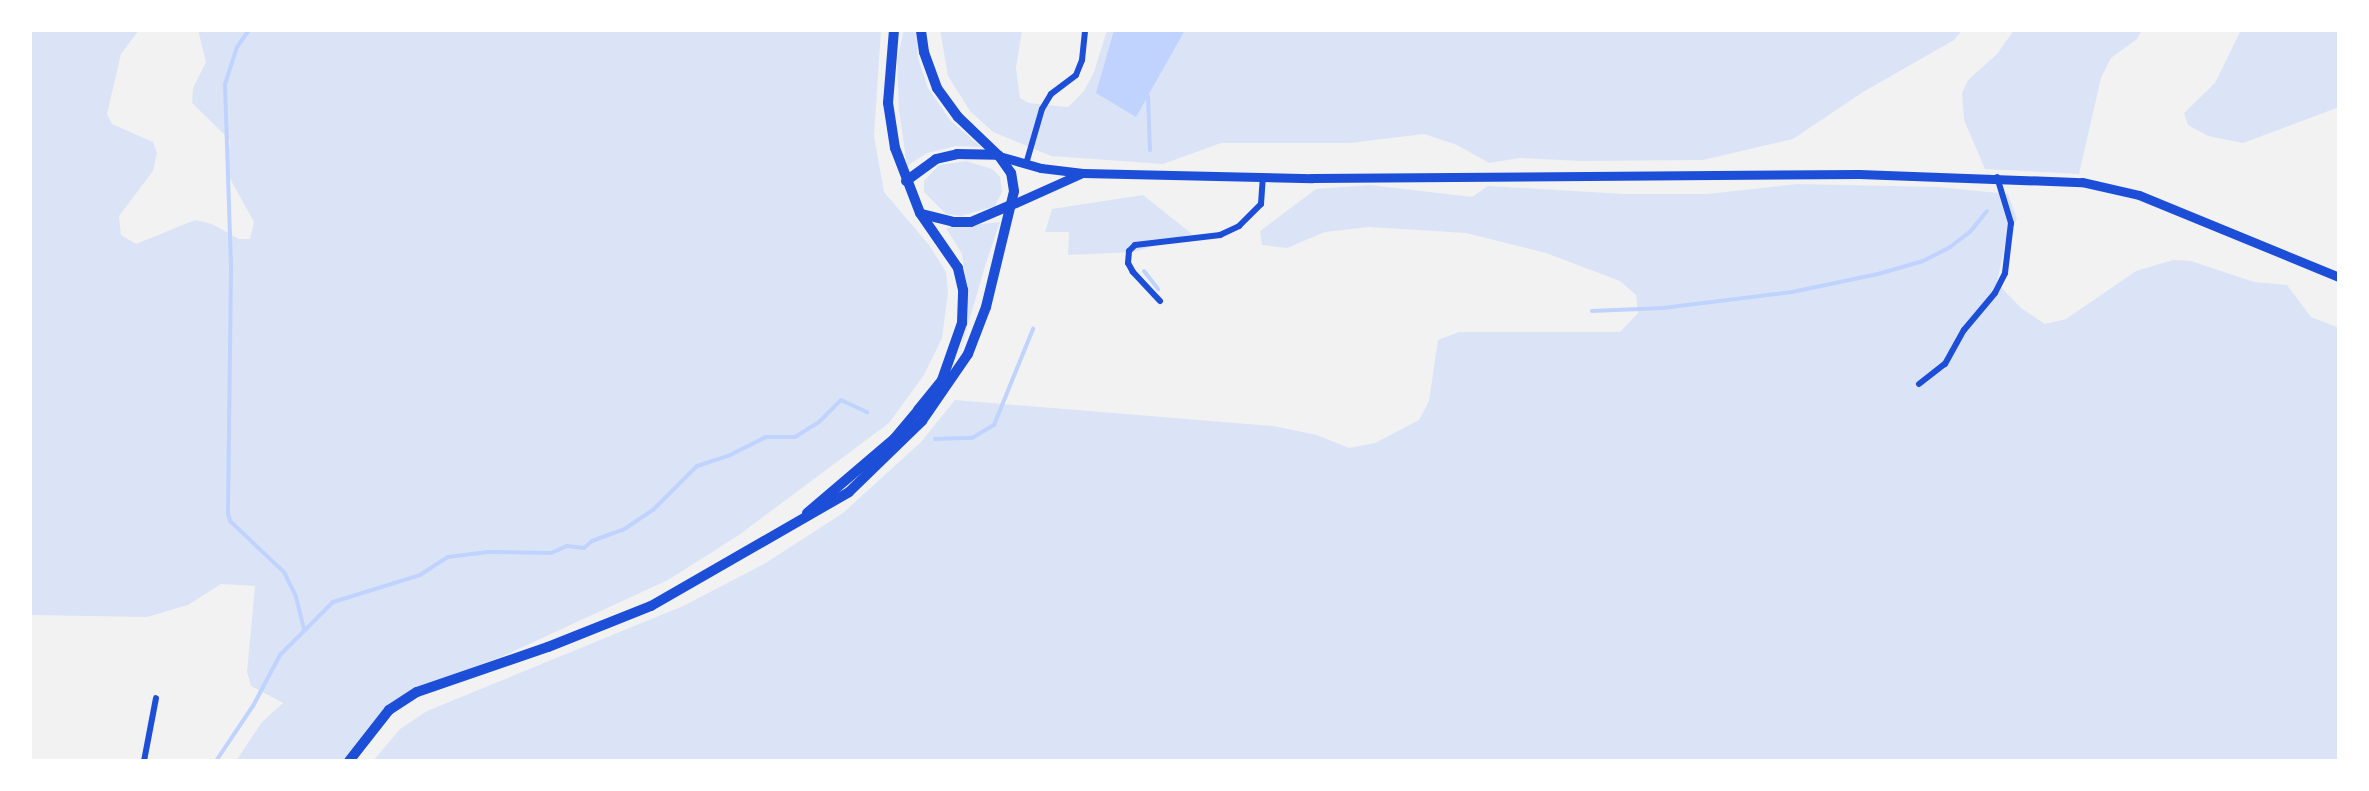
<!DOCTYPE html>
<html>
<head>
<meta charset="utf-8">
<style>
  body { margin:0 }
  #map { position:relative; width:2369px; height:791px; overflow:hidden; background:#f2f2f2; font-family:"Sofia Sans Condensed",sans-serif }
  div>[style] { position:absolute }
  .green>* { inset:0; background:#dbe4f7 }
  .water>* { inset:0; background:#bfd3fe }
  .stream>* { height:4px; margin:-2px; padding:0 2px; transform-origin:2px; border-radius:2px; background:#bfd3fe }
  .minor>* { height:6px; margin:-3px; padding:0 3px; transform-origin:3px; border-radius:3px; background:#1d4ed8 }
  .secondary>* { height:9px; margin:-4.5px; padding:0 4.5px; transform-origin:4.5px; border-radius:4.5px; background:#1d4ed8 }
  .trunk>* { height:10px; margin:-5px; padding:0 5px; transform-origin:5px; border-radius:5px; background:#1d4ed8 }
  span { translate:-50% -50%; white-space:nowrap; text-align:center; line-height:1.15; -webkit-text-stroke:8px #fff; paint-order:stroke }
  .frame { position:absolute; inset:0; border:32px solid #fff; pointer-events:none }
</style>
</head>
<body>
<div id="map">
  <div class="green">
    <i style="clip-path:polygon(30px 30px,139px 30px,121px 54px,107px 114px,112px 124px,153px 142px,157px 153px,153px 171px,119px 216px,121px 235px,136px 244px,195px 220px,212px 224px,239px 239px,250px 239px,254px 222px,227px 173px,230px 140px,192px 103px,193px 88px,206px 62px,198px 30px,881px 30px,874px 136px,884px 192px,929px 245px,946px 272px,948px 293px,942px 338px,924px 375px,889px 423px,739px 535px,668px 580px,503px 656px,416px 689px,384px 711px,344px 761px,236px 761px,262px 722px,283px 703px,251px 686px,247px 672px,255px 586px,221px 584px,188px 605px,147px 617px,30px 615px)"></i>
    <i style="clip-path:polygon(904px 30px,917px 30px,918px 58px,928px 88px,950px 120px,981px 147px,956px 146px,927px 153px,907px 166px,899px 110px,897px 59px)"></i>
    <i style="clip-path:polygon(940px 30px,1022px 30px,1016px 68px,1020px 98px,1029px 103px,1068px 107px,1084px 91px,1094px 72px,1107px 30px,1962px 30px,1954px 40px,1863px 92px,1793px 139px,1703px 160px,1581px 161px,1520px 158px,1489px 163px,1457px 145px,1424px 134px,1350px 143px,1221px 143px,1163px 164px,1051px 156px,993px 132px,970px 111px,948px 76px)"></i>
    <i style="clip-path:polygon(2014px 30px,2142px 30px,2137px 39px,2111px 58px,2101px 78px,2079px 174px,1985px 169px,1964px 120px,1962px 93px,1968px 80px,1997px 54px)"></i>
    <i style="clip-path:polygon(2241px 30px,2339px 30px,2339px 107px,2243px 143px,2208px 136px,2188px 125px,2184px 113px,2215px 83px)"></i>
    <i style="clip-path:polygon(966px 161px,992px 169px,1000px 177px,1002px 192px,995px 206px,961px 216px,946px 214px,924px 192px,924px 181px,939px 165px)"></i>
    <i style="clip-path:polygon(1797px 184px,1939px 187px,2008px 194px,2017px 219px,2006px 239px,1997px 283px,2021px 308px,2045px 324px,2066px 319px,2136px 271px,2173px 260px,2191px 261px,2254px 282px,2287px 285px,2311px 317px,2339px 328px,2339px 761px,373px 761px,400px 729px,427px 711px,683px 606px,764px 564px,843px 513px,921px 442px,955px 400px,1273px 426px,1317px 435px,1349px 448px,1375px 443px,1419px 420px,1429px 401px,1438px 340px,1459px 332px,1620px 332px,1638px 313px,1636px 295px,1620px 281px,1546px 253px,1466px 233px,1369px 227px,1325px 232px,1287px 248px,1262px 245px,1260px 231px,1316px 189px,1370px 185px,1472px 197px,1488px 186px,1624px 194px,1707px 194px)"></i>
    <i style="clip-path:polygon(1143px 195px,1192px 234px,1134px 252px,1068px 255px,1069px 232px,1045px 232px,1052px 209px)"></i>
    <i style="clip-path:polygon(1000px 222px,986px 263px,959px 355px,968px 317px,967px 287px,962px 254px,946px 228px)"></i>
  </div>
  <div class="water">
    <i style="clip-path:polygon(1114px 30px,1185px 30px,1136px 117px,1096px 93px)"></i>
  </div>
  <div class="stream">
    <i style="left:249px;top:30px;width:21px;rotate:125deg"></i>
    <i style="left:237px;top:47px;width:40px;rotate:108deg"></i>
    <i style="left:225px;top:85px;width:182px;rotate:88.1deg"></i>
    <i style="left:231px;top:267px;width:246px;rotate:90.7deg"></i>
    <i style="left:228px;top:513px;width:8px;rotate:76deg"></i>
    <i style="left:230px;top:521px;width:74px;rotate:43.4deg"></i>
    <i style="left:284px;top:572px;width:28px;rotate:64deg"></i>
    <i style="left:296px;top:597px;width:34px;rotate:76deg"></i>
    <i style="left:1148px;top:96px;width:54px;rotate:87.9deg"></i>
    <i style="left:1144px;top:271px;width:23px;rotate:52deg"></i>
    <i style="left:1592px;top:311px;width:71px;rotate:-2.4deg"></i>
    <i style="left:1663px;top:308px;width:130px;rotate:-7.1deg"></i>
    <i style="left:1792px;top:292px;width:88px;rotate:-11.8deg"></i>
    <i style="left:1878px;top:274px;width:47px;rotate:-16.1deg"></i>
    <i style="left:1923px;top:261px;width:30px;rotate:-27deg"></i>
    <i style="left:1950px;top:247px;width:25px;rotate:-37deg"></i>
    <i style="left:1970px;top:232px;width:27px;rotate:-51deg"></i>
    <i style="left:935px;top:439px;width:37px;rotate:-2deg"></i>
    <i style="left:972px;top:438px;width:26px;rotate:-31deg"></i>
    <i style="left:994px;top:425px;width:104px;rotate:-67.9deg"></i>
    <i style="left:216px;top:761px;width:66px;rotate:-56.1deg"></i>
    <i style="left:253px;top:706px;width:58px;rotate:-62.1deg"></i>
    <i style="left:280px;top:655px;width:75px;rotate:-45deg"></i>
    <i style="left:333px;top:602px;width:91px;rotate:-17.2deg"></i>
    <i style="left:420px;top:575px;width:33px;rotate:-33deg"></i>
    <i style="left:448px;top:557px;width:40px;rotate:-7.1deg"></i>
    <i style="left:488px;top:552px;width:63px;rotate:0.9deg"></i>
    <i style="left:551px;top:553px;width:17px;rotate:-24deg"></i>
    <i style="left:567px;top:546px;width:17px;rotate:7deg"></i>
    <i style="left:584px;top:548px;width:11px;rotate:-41deg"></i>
    <i style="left:592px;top:541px;width:33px;rotate:-20deg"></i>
    <i style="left:623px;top:530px;width:36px;rotate:-34deg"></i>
    <i style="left:653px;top:510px;width:62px;rotate:-45deg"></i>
    <i style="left:697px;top:466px;width:35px;rotate:-18deg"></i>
    <i style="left:730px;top:455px;width:40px;rotate:-26.6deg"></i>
    <i style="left:766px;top:437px;width:29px"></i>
    <i style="left:795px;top:437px;width:28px;rotate:-32deg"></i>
    <i style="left:819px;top:422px;width:31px;rotate:-45deg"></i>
    <i style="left:841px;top:400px;width:29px;rotate:25deg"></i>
  </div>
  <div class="minor">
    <i style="left:1026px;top:164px;width:57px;rotate:-73.8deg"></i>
    <i style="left:1042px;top:109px;width:17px;rotate:-59deg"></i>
    <i style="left:1051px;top:94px;width:31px;rotate:-37deg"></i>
    <i style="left:1076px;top:75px;width:16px;rotate:-68deg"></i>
    <i style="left:1082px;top:60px;width:30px;rotate:-84deg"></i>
    <i style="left:1160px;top:301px;width:40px;rotate:-133deg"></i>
    <i style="left:1133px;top:272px;width:10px;rotate:-119deg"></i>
    <i style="left:1128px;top:263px;width:12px;rotate:-85deg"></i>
    <i style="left:1129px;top:251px;width:8px;rotate:-45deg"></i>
    <i style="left:1135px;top:245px;width:86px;rotate:-6.7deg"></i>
    <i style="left:1220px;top:235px;width:21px;rotate:-25deg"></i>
    <i style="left:1239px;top:226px;width:31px;rotate:-45deg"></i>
    <i style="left:1261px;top:204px;width:27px;rotate:-86deg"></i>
    <i style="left:1919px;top:384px;width:33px;rotate:-38deg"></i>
    <i style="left:1945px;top:364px;width:39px;rotate:-61deg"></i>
    <i style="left:1964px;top:330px;width:48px;rotate:-50deg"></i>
    <i style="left:1995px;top:293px;width:22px;rotate:-63deg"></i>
    <i style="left:2005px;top:273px;width:50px;rotate:-83.2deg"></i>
    <i style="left:2011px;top:223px;width:48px;rotate:-106.9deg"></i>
    <i style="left:144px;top:761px;width:64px;rotate:-79.2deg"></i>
  </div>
  <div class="secondary">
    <i style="left:999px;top:156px;width:44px;rotate:15.9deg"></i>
    <i style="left:1041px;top:168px;width:42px;rotate:6.8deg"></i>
    <i style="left:1083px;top:173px;width:229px;rotate:1.3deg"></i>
    <i style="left:1312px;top:178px;width:547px;rotate:-0.42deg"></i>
    <i style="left:1859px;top:174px;width:223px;rotate:2.1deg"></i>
    <i style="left:2082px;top:182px;width:58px;rotate:12.8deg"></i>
    <i style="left:2139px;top:195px;width:216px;rotate:22.3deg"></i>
    <i style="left:1011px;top:205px;width:76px;rotate:-24.2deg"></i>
  </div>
  <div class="trunk">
    <i style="left:906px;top:181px;width:37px;rotate:-36deg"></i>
    <i style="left:936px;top:159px;width:22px;rotate:-13deg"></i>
    <i style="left:957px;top:154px;width:39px;rotate:1deg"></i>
    <i style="left:922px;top:214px;width:32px;rotate:14deg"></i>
    <i style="left:953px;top:222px;width:18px"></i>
    <i style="left:971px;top:222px;width:43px;rotate:-23deg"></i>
    <i style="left:807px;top:513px;width:114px;rotate:-40.4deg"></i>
    <i style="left:894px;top:439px;width:38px;rotate:-50deg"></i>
    <i style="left:918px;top:410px;width:38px;rotate:-51deg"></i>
    <i style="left:942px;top:380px;width:60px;rotate:-70.7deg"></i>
    <i style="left:962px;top:323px;width:33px;rotate:-88deg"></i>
    <i style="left:963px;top:290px;width:23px;rotate:-103deg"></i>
    <i style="left:958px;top:268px;width:67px;rotate:-124.6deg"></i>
    <i style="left:920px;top:213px;width:70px;rotate:-111deg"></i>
    <i style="left:895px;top:148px;width:46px;rotate:-98.8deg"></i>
    <i style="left:888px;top:103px;width:73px;rotate:-85.3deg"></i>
    <i style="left:349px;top:761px;width:65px;rotate:-51.9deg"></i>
    <i style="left:389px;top:710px;width:33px;rotate:-33deg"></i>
    <i style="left:417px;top:692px;width:139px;rotate:-19deg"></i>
    <i style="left:548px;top:647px;width:111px;rotate:-21.7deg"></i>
    <i style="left:651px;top:606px;width:228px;rotate:-29.9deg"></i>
    <i style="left:849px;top:492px;width:102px;rotate:-44.2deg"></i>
    <i style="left:922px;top:421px;width:81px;rotate:-55.5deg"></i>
    <i style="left:968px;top:354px;width:50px;rotate:-69deg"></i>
    <i style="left:986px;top:307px;width:119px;rotate:-76.4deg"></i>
    <i style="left:1014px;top:191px;width:18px;rotate:-99deg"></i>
    <i style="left:1011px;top:173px;width:21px;rotate:-125deg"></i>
    <i style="left:999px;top:156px;width:57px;rotate:-136.4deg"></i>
    <i style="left:958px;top:117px;width:36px;rotate:-126deg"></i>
    <i style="left:937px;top:88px;width:38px;rotate:-110deg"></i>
    <i style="left:924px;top:52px;width:22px;rotate:-98deg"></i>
  </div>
  <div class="frame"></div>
</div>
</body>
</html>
